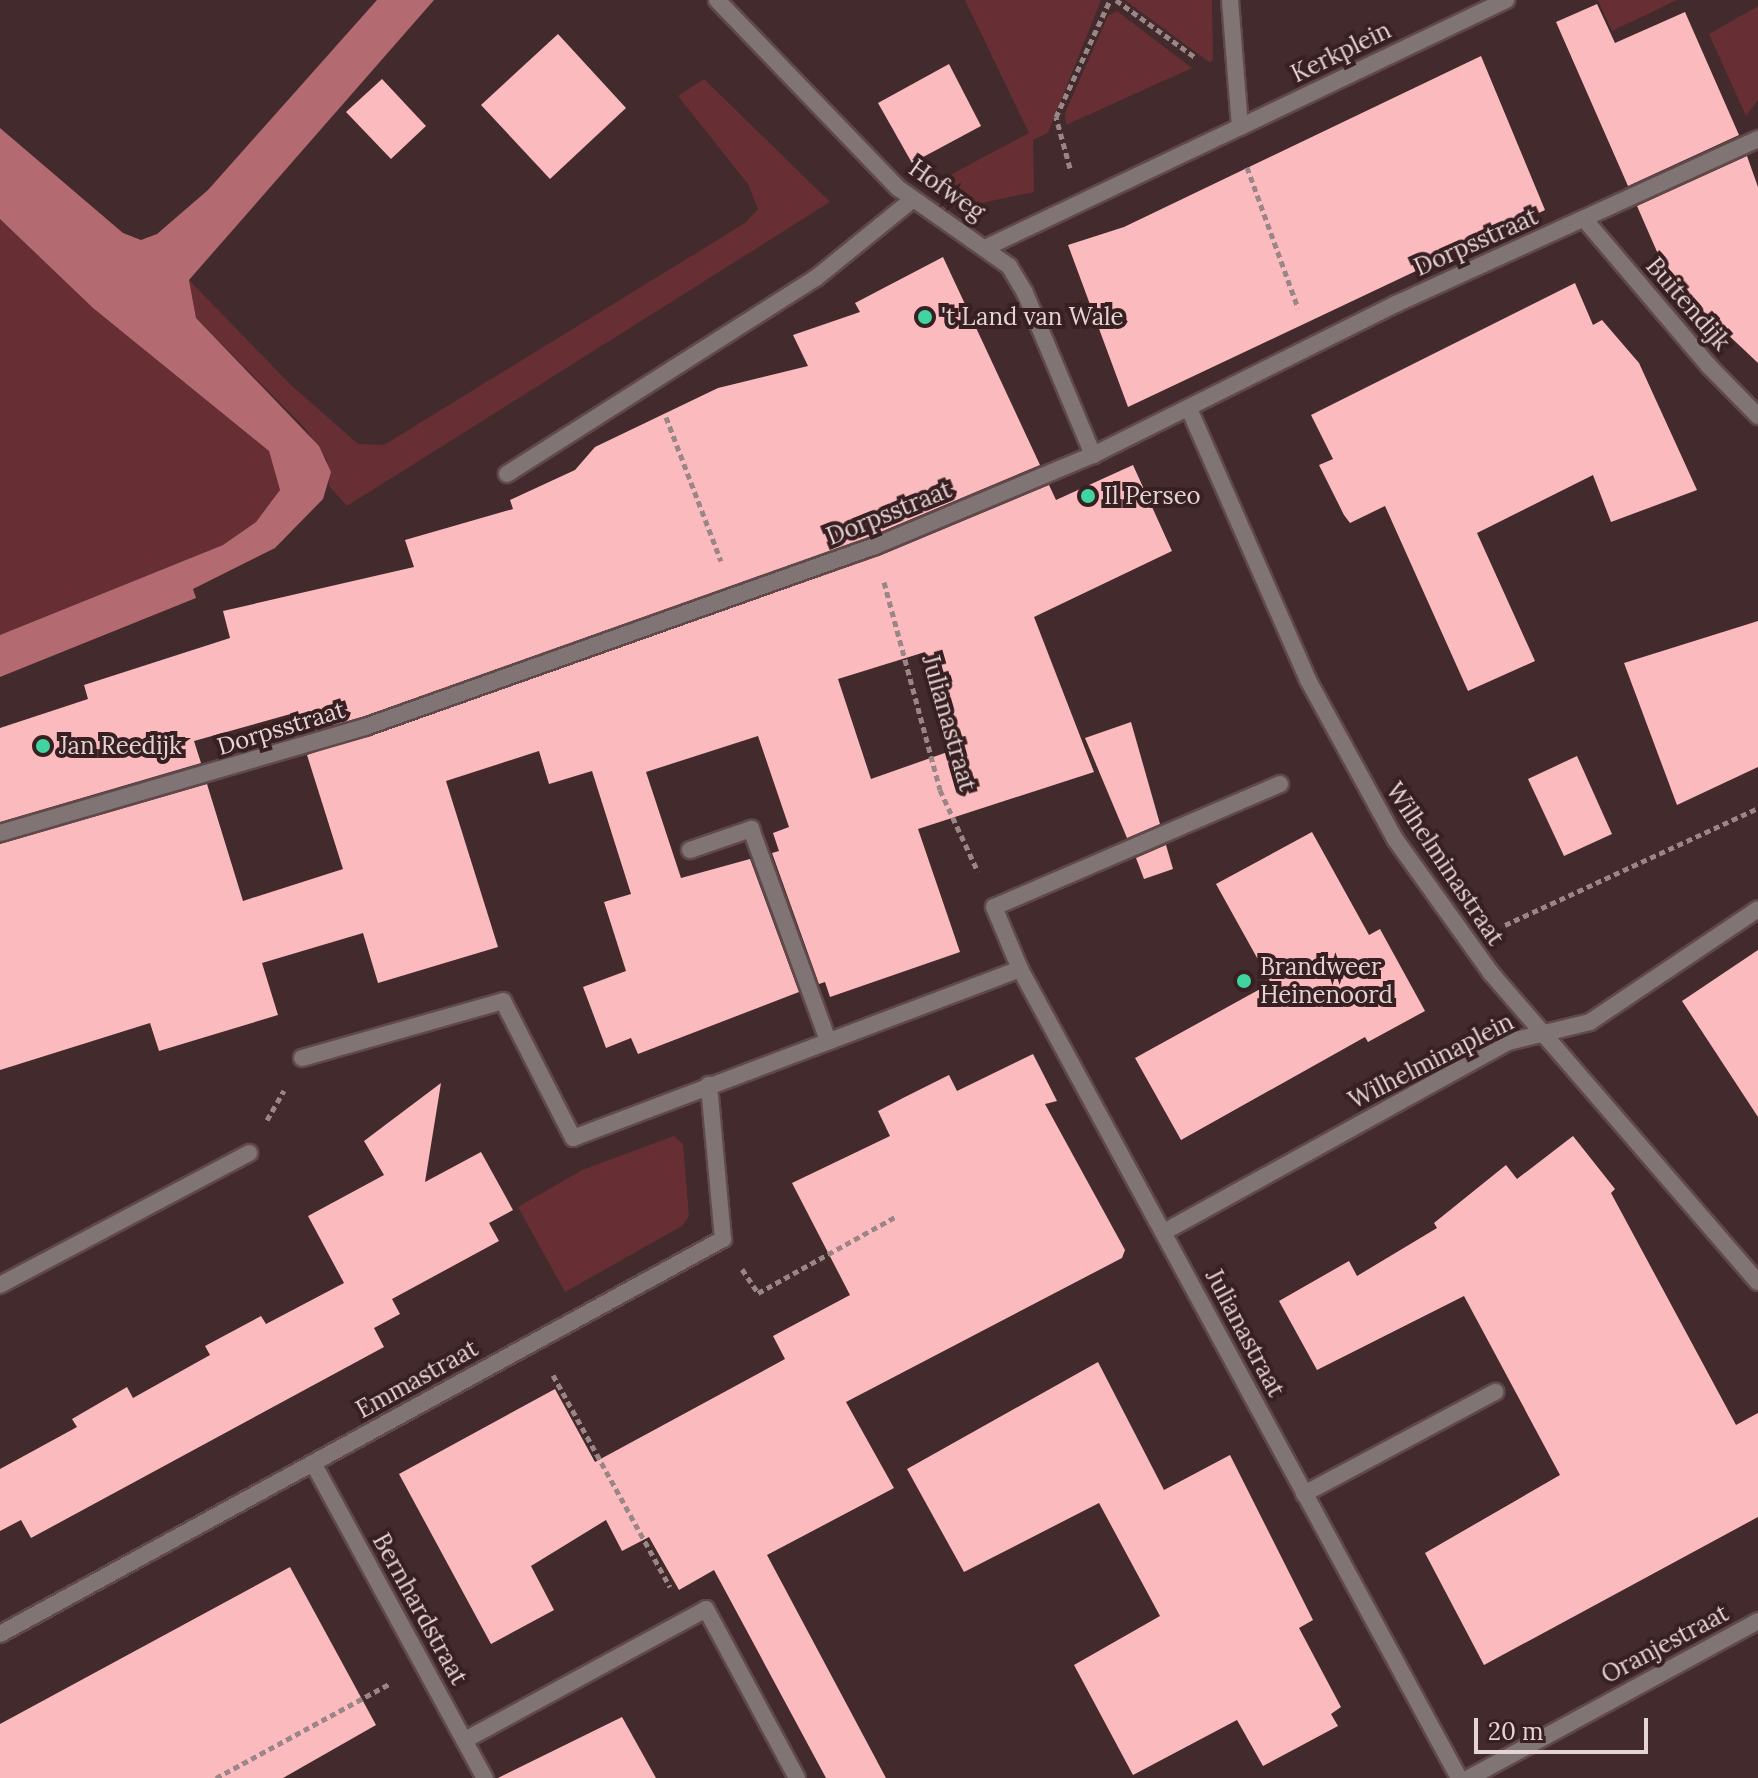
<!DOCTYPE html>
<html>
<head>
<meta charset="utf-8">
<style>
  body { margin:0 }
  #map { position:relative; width:1758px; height:1778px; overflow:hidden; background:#432a2c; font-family:Lora,serif }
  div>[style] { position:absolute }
  .green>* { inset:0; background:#672f34 }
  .water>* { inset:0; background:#b36a70 }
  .building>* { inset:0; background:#fbbbbe }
  .path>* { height:5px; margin-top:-2.5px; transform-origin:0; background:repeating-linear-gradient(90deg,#9b8687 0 6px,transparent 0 10px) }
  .roads { filter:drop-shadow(2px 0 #60494a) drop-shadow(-2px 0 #60494a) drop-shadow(0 2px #60494a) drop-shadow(0 -2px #60494a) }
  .lane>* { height:16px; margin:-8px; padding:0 8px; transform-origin:8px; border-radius:8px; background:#817474 }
  .street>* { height:16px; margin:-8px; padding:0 8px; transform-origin:8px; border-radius:8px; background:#817474 }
  .dots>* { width:22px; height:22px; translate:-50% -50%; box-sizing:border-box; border:4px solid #382022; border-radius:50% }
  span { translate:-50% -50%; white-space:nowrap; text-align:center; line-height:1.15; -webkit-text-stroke:8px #382022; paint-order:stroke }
  .street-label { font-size:24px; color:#e5d4d4 }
  .poi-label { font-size:24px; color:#e5d4d4 }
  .left { translate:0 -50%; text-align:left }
  .scale { position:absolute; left:1474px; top:1718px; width:174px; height:36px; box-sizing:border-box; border:4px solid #e5d4d4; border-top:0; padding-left:10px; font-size:24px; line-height:28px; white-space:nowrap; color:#e5d4d4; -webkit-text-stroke:6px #382022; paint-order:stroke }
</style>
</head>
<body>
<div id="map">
  <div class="green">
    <i style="clip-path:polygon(965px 0,1101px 0,1048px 133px,1033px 140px,1034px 192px,958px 208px,933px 184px,1029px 133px)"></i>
    <i style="clip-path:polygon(1125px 0,1212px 0,1213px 60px,1209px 62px)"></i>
    <i style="clip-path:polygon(1598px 0,1677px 0,1612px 31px)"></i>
    <i style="clip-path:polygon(1758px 6px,1758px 100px,1746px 116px,1709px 34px)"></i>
    <i style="clip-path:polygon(1117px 11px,1192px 68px,1066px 125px,1065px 113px,1108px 16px)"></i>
    <i style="clip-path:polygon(704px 79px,830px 202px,347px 506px,329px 486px,327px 460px,304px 427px,196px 318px,189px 280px,291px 385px,358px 444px,384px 445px,745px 223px,758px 209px,748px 184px,678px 96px)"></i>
    <i style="clip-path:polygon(0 219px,93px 308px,269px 451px,280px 491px,256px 522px,223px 545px,0 635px)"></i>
    <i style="clip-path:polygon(674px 1136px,683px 1144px,689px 1216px,682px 1226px,565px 1292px,518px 1207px,582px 1170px)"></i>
  </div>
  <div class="water">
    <i style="clip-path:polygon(377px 0,434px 0,189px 280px,196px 318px,319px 446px,331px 472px,323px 499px,275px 548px,193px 589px,196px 598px,0 677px,0 635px,223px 545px,256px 522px,280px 490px,269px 451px,93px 308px,0 219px,0 128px,123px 233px,141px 240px,157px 234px,208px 190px)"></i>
  </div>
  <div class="building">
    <i style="clip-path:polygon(1597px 4px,1615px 43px,1685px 12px,1739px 135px,1628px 186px,1556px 22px)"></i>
    <i style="clip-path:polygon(558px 34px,626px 108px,550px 179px,481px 105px)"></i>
    <i style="clip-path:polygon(1481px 56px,1545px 210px,1128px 407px,1068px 245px,1124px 227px)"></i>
    <i style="clip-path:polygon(949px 64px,981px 126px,912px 163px,878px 103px)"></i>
    <i style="clip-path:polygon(382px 79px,426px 126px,391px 159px,346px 112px)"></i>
    <i style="clip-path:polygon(1747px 156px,1758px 187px,1758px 363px,1669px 279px,1637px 206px)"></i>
    <i style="clip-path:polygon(943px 257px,1040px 465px,871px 536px,362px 717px,301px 734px,294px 713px,194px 741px,201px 763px,0 822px,0 728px,88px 699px,84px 685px,230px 638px,223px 611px,414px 567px,405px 540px,513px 509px,510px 500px,575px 470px,595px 447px,718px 388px,808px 366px,793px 335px,860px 312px,855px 303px)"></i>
    <i style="clip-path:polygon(1575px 283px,1593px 325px,1602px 320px,1639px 363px,1697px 490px,1611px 522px,1593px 475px,1477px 533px,1535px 661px,1468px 691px,1385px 506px,1350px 523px,1344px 515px,1319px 465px,1333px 459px,1311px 415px)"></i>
    <i style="clip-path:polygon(evenodd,1133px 465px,1172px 551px,1034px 617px,1094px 772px,918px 829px,960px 952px,830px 997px,825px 982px,819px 984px,772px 853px,779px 851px,773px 833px,789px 827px,758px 736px,646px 772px,681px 878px,750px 859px,799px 992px,638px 1054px,631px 1038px,606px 1048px,583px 987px,626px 971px,604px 902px,631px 894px,592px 771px,549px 784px,539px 751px,446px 781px,498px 947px,378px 983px,363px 933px,262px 963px,278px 1015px,159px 1051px,150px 1023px,0 1070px,0 844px,207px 784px,243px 901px,343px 869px,307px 755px,879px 556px,1049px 485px,1056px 500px,1133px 465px,925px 652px,956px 749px,871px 779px,838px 679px,925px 652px)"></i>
    <i style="clip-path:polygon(1758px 621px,1758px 767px,1677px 805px,1624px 663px)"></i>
    <i style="clip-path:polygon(1131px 722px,1160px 824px,1127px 838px,1085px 738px)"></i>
    <i style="clip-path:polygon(1577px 756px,1612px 834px,1564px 856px,1528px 779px)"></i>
    <i style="clip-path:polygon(1312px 832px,1369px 935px,1380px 929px,1425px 1011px,1368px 1042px,1365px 1037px,1181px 1140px,1135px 1058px,1271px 983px,1216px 884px)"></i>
    <i style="clip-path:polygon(1166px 845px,1173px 869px,1144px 879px,1136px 858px)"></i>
    <i style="clip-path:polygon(1758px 950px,1758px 1117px,1682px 1001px)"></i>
    <i style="clip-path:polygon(1033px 1054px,1057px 1101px,1045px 1104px,1125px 1250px,1122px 1258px,846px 1402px,894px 1488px,767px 1555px,886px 1778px,826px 1778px,714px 1570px,679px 1590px,649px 1537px,622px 1551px,606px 1520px,531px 1566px,554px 1610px,491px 1644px,399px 1474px,555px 1389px,595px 1462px,785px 1359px,773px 1336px,850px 1295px,792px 1183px,890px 1136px,878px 1111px,903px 1098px,949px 1075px,957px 1091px)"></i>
    <i style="clip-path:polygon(441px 1083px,425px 1182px,481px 1152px,513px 1210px,489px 1223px,499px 1241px,392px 1299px,400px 1314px,374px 1328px,384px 1347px,31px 1538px,21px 1520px,0 1531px,0 1469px,77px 1427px,72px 1419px,127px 1387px,133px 1398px,210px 1355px,205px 1346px,261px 1316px,266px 1324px,344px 1283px,308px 1216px,384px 1175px,364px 1141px)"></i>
    <i style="clip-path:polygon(1573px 1136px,1615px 1189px,1611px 1193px,1736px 1425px,1758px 1413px,1758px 1517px,1484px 1665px,1425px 1553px,1560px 1475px,1464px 1296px,1317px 1370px,1279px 1301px,1349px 1261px,1357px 1276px,1437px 1228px,1434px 1223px,1506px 1165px,1517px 1179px)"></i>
    <i style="clip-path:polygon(1098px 1362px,1164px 1490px,1230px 1455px,1313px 1620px,1299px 1628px,1341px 1707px,1331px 1714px,1338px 1726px,1263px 1766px,1237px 1720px,1133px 1775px,1074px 1665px,1160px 1616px,1099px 1503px,964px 1572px,907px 1469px)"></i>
    <i style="clip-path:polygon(290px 1567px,376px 1725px,283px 1778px,0 1778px,0 1724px)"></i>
    <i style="clip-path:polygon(622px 1717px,656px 1778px,498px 1778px)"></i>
  </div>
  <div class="path">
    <i style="left:1116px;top:0;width:99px;rotate:35.9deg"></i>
    <i style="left:1247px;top:167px;width:150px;rotate:70.1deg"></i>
    <i style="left:1070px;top:168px;width:53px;rotate:-105.4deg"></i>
    <i style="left:1056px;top:117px;width:129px;rotate:-65.2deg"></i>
    <i style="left:666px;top:417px;width:154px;rotate:69.1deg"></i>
    <i style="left:884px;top:582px;width:215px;rotate:74.9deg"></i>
    <i style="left:940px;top:790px;width:90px;rotate:65.1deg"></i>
    <i style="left:1505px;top:925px;width:279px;rotate:-24.8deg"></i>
    <i style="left:267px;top:1120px;width:34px;rotate:-60deg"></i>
    <i style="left:742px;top:1269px;width:29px;rotate:56deg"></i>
    <i style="left:758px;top:1293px;width:159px;rotate:-29deg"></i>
    <i style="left:553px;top:1375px;width:242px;rotate:61.1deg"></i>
    <i style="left:216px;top:1778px;width:199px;rotate:-28.5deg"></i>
  </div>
  <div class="roads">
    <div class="lane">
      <i style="left:1240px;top:127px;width:295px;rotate:-25.5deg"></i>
      <i style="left:507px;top:474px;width:366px;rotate:-32.4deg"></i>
      <i style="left:816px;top:278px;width:124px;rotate:-39.1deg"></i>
      <i style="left:690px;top:850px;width:65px;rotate:-19deg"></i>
      <i style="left:751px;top:829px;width:226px;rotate:70deg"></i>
      <i style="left:1304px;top:1494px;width:217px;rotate:-28.1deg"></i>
      <i style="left:465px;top:1740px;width:274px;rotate:-28.5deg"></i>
      <i style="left:706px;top:1609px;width:192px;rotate:61.7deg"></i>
    </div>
    <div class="street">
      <i style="left:717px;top:0;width:261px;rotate:46.1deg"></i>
      <i style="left:898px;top:188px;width:136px;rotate:35.1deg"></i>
      <i style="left:1009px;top:266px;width:31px;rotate:59deg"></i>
      <i style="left:1025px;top:293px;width:176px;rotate:67.2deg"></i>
      <i style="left:1585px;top:220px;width:192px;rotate:49.7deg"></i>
      <i style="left:1709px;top:366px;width:70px;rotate:45.6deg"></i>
      <i style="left:987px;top:247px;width:280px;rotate:-25.4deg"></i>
      <i style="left:1240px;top:127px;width:127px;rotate:-94.5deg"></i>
      <i style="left:1190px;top:411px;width:294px;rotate:66.3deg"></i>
      <i style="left:1308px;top:680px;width:181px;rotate:61.3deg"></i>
      <i style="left:1395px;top:839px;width:165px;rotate:54.4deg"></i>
      <i style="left:1491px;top:973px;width:408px;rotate:49.2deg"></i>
      <i style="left:1280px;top:784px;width:311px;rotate:156.7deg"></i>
      <i style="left:994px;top:907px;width:67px;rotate:67.2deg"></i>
      <i style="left:1020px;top:969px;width:920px;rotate:61.51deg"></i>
      <i style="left:0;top:833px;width:380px;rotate:-16.2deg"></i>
      <i style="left:365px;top:727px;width:541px;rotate:-19.54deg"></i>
      <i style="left:875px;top:546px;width:236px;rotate:-22.7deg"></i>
      <i style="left:1093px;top:455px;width:339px;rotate:-26.5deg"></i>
      <i style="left:1396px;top:304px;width:398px;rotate:-24.5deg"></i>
      <i style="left:302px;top:1058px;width:209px;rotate:-15.8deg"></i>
      <i style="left:503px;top:1001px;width:154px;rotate:62.9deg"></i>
      <i style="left:573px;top:1138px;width:478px;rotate:-20.7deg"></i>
      <i style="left:1164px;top:1232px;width:393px;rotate:-28.9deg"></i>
      <i style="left:1508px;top:1042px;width:84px;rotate:-13.7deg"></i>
      <i style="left:1590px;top:1022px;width:202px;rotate:-33.9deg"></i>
      <i style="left:0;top:1285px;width:282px;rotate:-27.9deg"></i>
      <i style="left:313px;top:1463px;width:359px;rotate:61.4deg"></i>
      <i style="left:0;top:1634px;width:824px;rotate:-28.65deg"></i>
      <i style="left:723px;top:1239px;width:155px;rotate:-95.2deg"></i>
      <i style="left:1469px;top:1778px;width:329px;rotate:-28.5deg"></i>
    </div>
  </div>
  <div class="dots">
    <i style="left:925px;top:317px;background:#40d4a1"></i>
    <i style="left:1088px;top:496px;background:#40d4a1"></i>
    <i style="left:43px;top:746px;background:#40d4a1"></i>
    <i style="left:1244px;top:981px;background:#40d4a1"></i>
  </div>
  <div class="street-label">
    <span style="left:1341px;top:52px;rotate:-26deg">Kerkplein</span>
    <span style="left:947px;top:190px;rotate:35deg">Hofweg</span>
    <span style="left:1476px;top:242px;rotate:-24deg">Dorpsstraat</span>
    <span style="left:1688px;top:304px;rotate:49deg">Buitendijk</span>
    <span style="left:889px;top:513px;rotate:-22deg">Dorpsstraat</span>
    <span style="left:949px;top:723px;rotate:74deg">Julianastraat</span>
    <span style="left:281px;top:728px;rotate:-17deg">Dorpsstraat</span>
    <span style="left:1445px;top:864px;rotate:56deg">Wilhelminastraat</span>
    <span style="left:1431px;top:1061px;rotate:-27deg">Wilhelminaplein</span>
    <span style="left:1245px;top:1333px;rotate:62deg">Julianastraat</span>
    <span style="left:417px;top:1379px;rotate:-29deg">Emmastraat</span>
    <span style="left:420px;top:1609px;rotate:61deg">Bernhardstraat</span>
    <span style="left:1665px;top:1644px;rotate:-28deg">Oranjestraat</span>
  </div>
  <div class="poi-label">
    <span class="left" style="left:941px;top:317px">'t Land van Wale</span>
    <span class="left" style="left:1104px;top:496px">Il Perseo</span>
    <span class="left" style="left:59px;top:746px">Jan Reedijk</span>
    <span class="left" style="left:1260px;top:981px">Brandweer<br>Heinenoord</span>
  </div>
  <div class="scale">20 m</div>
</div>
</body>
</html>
